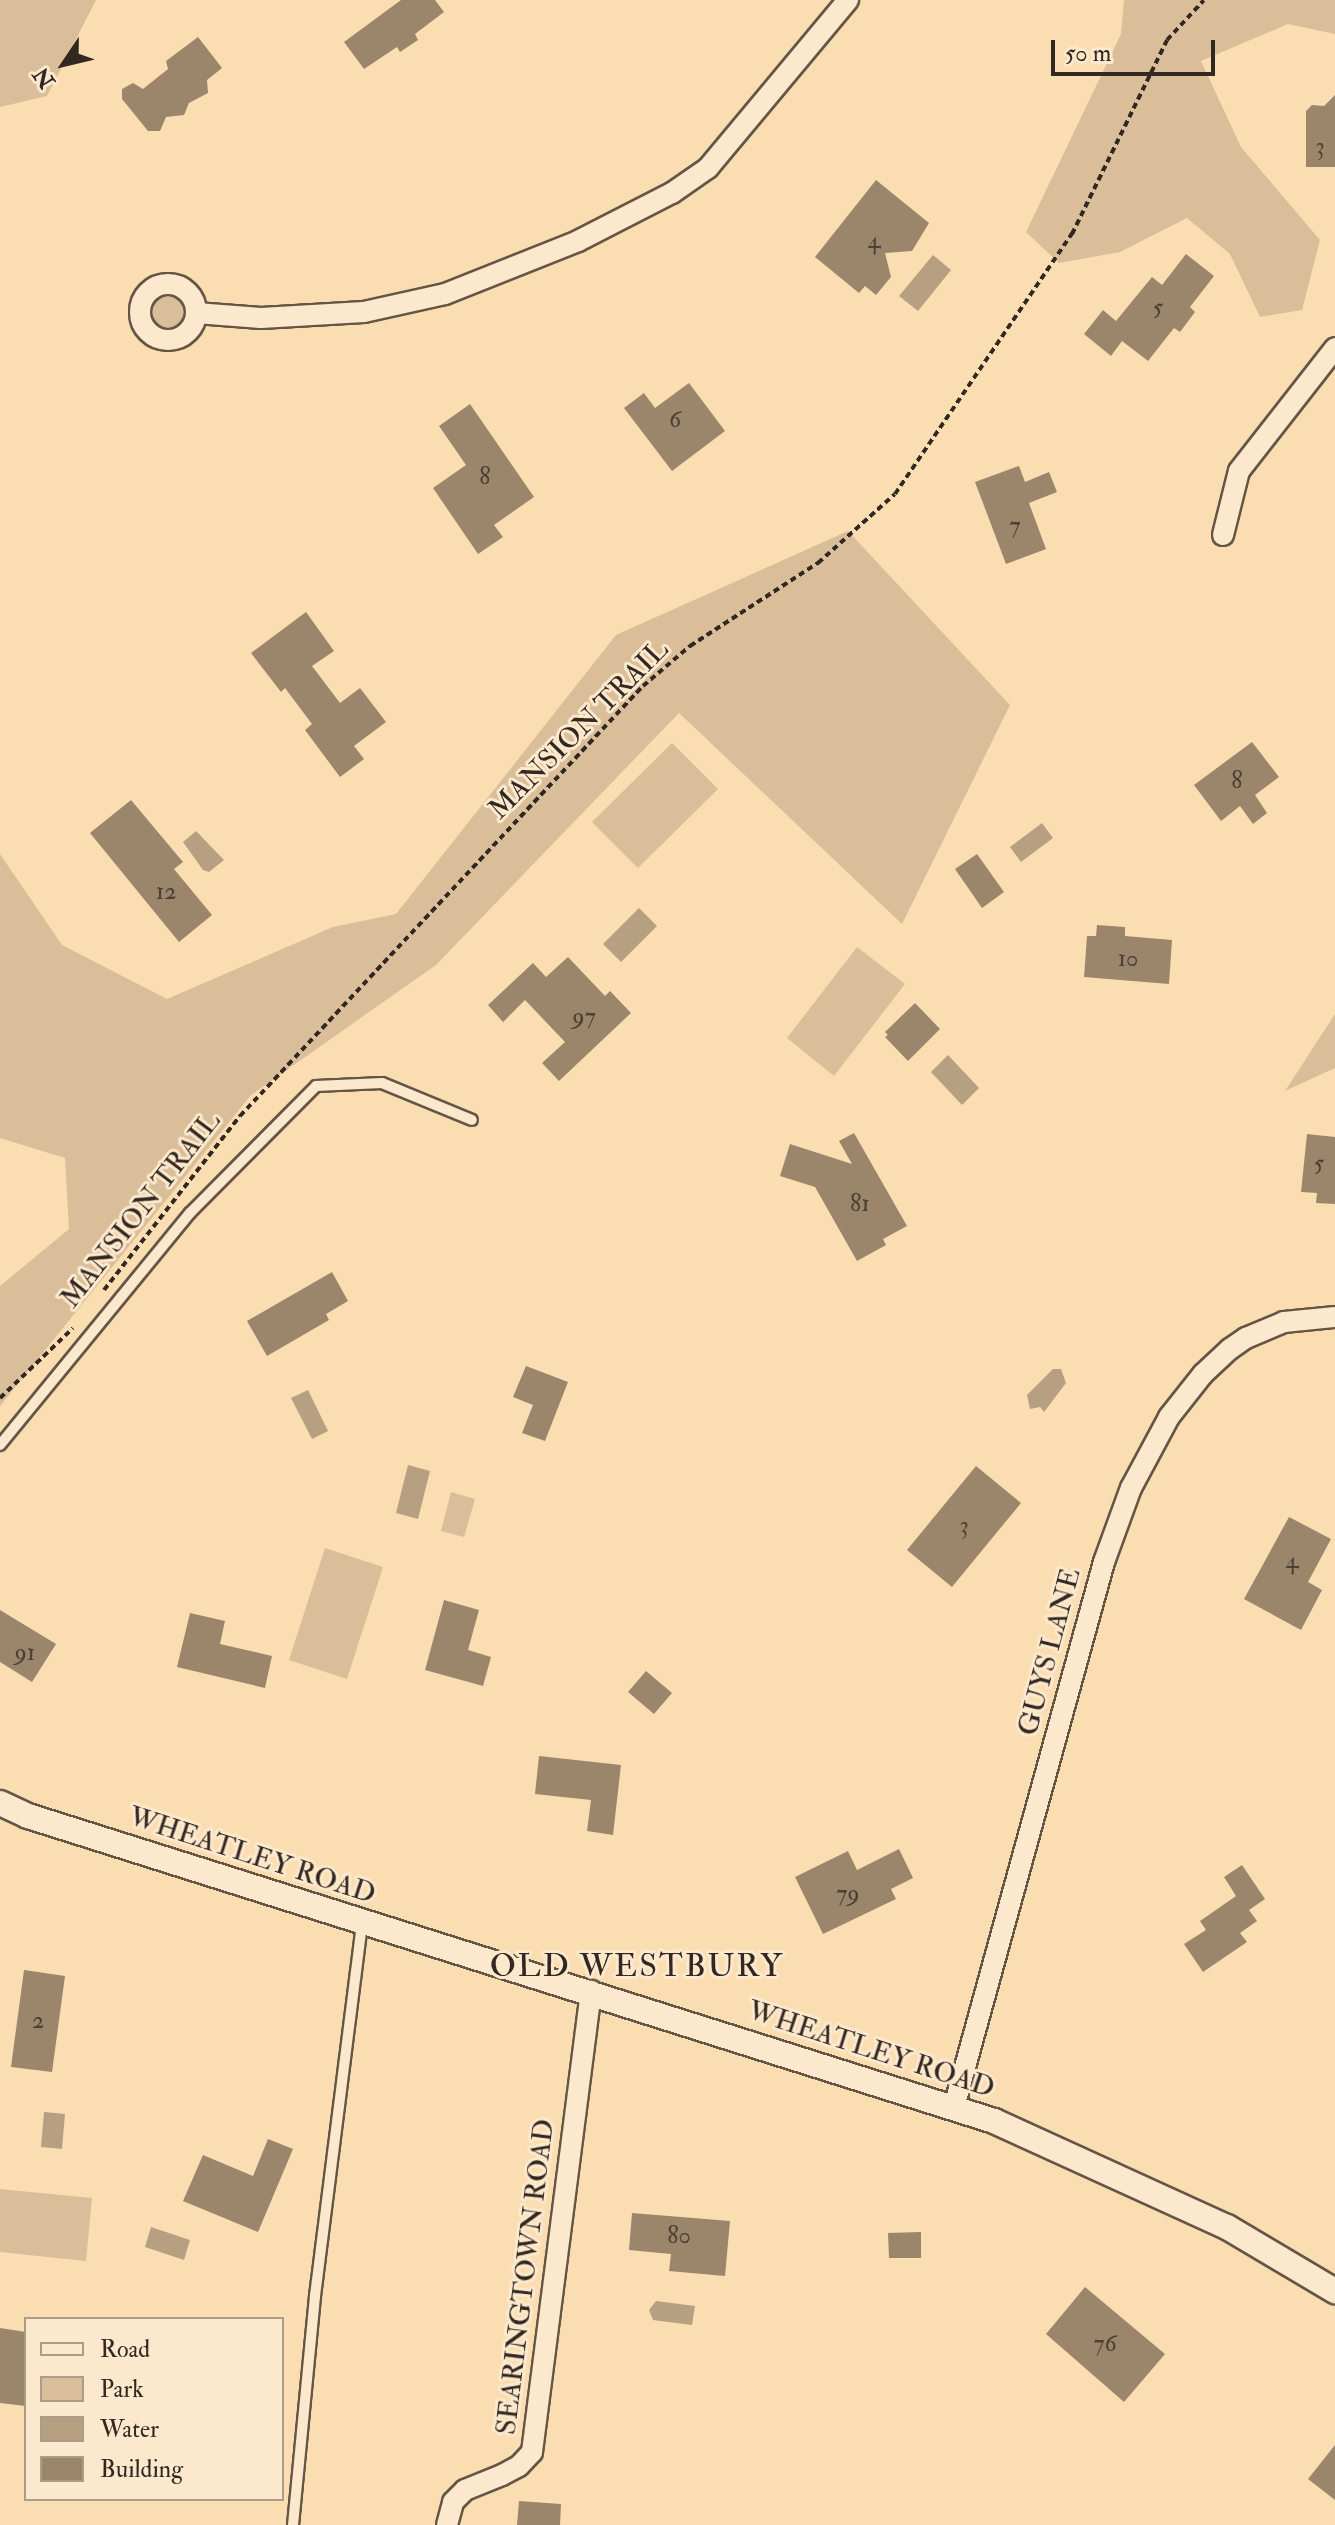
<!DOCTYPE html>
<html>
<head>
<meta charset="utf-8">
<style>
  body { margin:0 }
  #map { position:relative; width:1335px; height:2525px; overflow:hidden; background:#fbddb2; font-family:"IM FELL Double Pica",serif }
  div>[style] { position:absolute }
  .green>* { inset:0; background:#d9be99 }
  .round { border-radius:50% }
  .water>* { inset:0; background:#b79f81 }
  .building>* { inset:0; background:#9b866c }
  .path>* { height:4px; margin-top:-2px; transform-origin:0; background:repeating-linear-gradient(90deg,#332821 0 6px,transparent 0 10px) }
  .roads { filter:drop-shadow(2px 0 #655545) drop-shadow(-2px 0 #655545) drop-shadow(0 2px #655545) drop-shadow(0 -2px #655545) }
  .service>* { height:10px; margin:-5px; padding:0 5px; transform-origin:5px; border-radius:5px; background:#fce9cd }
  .minor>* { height:20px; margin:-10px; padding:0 10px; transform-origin:10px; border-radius:10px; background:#fce9cd }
  .minor>.ring { margin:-10px; padding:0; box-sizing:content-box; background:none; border:20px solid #fce9cd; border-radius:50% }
  .tertiary>* { height:24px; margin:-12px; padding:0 12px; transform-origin:12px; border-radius:12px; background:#fce9cd }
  span { translate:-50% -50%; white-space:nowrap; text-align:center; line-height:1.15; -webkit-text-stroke:6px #fce9cd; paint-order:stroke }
  .number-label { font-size:24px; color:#4d4034 }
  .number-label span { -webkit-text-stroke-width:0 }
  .street-label { font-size:28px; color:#332821 }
  .quarter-label { font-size:32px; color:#332821; letter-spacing:2px }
  .legend { position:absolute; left:24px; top:2317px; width:260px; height:184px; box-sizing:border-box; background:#fce9cd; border:2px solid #ac9c88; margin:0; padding:10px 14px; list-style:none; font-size:24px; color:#332821 }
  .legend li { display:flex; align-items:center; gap:16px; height:40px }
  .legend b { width:40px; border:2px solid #ac9c88 }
  .north { position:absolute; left:24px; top:24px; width:80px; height:80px; -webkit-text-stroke:6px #fce9cd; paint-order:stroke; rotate:235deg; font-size:22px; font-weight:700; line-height:32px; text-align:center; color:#332821 }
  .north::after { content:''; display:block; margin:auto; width:28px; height:36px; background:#332821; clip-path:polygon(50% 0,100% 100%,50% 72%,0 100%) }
  .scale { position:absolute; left:1051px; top:40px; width:164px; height:36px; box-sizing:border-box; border:4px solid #332821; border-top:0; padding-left:10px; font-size:24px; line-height:28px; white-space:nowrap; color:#332821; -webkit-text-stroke:6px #fce9cd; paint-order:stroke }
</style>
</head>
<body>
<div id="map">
  <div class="green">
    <i style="clip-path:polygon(0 0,96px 0,47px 96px,0 107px)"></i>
    <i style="clip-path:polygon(1124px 0,1335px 0,1335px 34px,1288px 24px,1201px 61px,1241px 147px,1320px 240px,1302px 310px,1260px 317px,1230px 254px,1187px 218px,1120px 252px,1059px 263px,1026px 232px,1121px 34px)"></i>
    <i class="round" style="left:152px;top:296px;width:32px;height:32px"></i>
    <i style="clip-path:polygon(848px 531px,1010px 705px,902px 924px,679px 713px,436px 965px,251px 1095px,0 1406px,0 1286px,69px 1229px,65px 1158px,0 1138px,0 854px,62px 945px,167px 999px,333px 927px,396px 914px,616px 635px)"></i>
    <i style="clip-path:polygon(672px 743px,718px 789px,638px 868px,592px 822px)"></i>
    <i style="clip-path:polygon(857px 947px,905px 984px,834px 1076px,787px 1038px)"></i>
    <i style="clip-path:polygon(1335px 1014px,1335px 1068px,1285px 1091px)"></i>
    <i style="clip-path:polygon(451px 1492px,475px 1499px,464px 1537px,441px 1531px)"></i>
    <i style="clip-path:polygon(325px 1548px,383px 1567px,347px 1679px,289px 1660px)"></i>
    <i style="clip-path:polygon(0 2189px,92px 2198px,86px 2261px,0 2252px)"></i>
  </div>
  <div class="water">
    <i style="clip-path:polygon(933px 255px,951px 270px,918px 311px,899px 296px)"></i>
    <i style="clip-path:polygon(1042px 823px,1053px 838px,1021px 862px,1010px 847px)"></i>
    <i style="clip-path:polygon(196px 831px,224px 860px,209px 872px,203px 870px,183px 842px)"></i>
    <i style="clip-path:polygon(639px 908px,657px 926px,621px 962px,603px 944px)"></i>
    <i style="clip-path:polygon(948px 1055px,979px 1088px,962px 1105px,931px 1072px)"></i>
    <i style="clip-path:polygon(1053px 1369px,1061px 1369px,1066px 1383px,1044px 1412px,1040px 1407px,1030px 1409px,1027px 1395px)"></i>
    <i style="clip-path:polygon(308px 1390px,328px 1431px,312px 1439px,291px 1398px)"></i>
    <i style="clip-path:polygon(408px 1465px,430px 1471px,418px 1519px,396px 1513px)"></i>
    <i style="clip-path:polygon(44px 2112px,65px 2114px,62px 2149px,41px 2147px)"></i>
    <i style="clip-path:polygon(151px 2227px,190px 2240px,184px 2260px,145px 2247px)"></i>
    <i style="clip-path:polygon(656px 2301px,695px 2306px,692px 2325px,653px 2320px,649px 2310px)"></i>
  </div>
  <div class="building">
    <i style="clip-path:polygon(401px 0,435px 0,444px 12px,415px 34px,418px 40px,400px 52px,397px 47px,364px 69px,344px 42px)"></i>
    <i style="clip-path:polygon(198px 37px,222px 68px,207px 80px,208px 93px,189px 103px,184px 115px,166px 117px,160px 131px,148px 131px,122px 99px,122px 89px,133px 83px,143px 89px,168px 69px,166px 61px)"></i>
    <i style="clip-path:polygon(1335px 95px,1335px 167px,1306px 167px,1306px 111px,1312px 105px,1324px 106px)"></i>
    <i style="clip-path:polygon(876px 180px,929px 223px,912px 251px,885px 253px,891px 277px,876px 295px,865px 286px,859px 293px,815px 257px)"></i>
    <i style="clip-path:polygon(1186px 254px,1214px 276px,1190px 307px,1195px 312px,1180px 332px,1174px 328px,1148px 361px,1122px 341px,1111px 356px,1084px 334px,1103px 310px,1116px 321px,1152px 277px,1162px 285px)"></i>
    <i style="clip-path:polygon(689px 383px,725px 431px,672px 471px,624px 408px,644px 393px,655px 408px)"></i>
    <i style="clip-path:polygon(470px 404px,534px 497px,494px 525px,503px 537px,478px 554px,433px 488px,466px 465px,439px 426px)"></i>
    <i style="clip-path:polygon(1019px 466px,1025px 482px,1049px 472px,1057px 492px,1029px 503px,1046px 549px,1006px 564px,975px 482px)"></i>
    <i style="clip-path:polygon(306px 612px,334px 651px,312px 666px,340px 703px,360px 688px,386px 722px,354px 746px,364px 759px,340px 777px,305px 730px,312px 724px,285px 688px,281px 692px,251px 653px)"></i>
    <i style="clip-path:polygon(1252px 742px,1279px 777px,1255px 795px,1267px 813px,1253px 824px,1240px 806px,1221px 821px,1194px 785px)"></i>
    <i style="clip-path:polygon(131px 800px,183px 862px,174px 869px,212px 915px,179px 942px,90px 833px)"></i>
    <i style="clip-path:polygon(977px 854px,1004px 892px,982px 908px,955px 869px)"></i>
    <i style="clip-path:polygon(1097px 925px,1125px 927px,1125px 936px,1172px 940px,1169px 984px,1084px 977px,1087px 936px,1096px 936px)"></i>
    <i style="clip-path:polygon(568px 957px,605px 996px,610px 991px,631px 1013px,559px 1081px,542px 1063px,565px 1042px,525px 1000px,503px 1022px,488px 1005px,533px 963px,546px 977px)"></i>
    <i style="clip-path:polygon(915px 1003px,940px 1029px,908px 1061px,885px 1037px,888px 1035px,885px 1032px)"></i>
    <i style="clip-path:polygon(854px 1133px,907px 1226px,883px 1239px,886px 1245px,857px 1261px,815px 1187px,780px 1176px,790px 1144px,852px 1164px,839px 1141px)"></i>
    <i style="clip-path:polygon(1307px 1134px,1335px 1137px,1335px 1204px,1316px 1203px,1317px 1193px,1301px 1192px)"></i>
    <i style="clip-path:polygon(332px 1272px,348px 1301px,326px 1314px,329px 1320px,267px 1356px,247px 1321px)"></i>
    <i style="clip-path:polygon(526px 1366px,568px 1382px,545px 1441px,522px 1433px,533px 1405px,513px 1397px)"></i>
    <i style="clip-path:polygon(976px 1466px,1021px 1503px,952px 1587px,907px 1550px)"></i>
    <i style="clip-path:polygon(1289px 1517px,1331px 1539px,1308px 1582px,1322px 1590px,1301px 1630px,1244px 1599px)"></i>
    <i style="clip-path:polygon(444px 1600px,479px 1610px,468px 1650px,491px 1657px,483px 1686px,425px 1670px)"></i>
    <i style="clip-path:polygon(0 1610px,56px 1644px,32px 1682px,0 1662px)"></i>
    <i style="clip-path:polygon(190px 1613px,225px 1621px,220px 1644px,272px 1656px,265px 1688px,177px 1667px)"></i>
    <i style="clip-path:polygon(646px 1671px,672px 1693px,654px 1714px,628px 1692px)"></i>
    <i style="clip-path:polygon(539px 1756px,621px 1765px,613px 1835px,587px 1831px,591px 1800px,535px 1794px)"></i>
    <i style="clip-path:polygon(899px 1849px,913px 1878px,891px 1889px,896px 1899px,823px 1934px,795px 1877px,848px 1851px,857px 1870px)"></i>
    <i style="clip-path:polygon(1242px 1865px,1265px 1899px,1249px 1910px,1257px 1921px,1240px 1933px,1247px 1942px,1203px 1972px,1184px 1944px,1206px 1930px,1200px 1921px,1236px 1896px,1224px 1877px)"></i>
    <i style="clip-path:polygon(24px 1970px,65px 1976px,52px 2072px,11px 2067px)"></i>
    <i style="clip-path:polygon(268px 2139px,293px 2149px,258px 2232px,183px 2201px,203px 2155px,253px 2176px)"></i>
    <i style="clip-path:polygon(632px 2213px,730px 2221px,725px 2276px,669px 2271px,671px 2254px,629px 2250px)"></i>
    <i style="clip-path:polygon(921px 2232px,921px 2258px,889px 2258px,888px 2233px)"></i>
    <i style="clip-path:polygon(1085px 2287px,1165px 2354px,1124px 2402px,1046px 2334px)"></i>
    <i style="clip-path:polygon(0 2328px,26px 2332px,26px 2406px,0 2403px)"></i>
    <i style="clip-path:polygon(1335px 2445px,1335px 2500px,1308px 2479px)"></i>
    <i style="clip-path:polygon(519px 2501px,561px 2504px,560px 2525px,517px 2525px)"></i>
  </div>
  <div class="path">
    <i style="left:104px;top:1290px;width:221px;rotate:-52deg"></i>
    <i style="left:240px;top:1116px;width:589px;rotate:-46.86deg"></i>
    <i style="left:643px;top:686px;width:62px;rotate:-40.4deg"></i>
    <i style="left:690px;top:646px;width:153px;rotate:-33deg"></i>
    <i style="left:818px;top:563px;width:103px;rotate:-41.9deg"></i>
    <i style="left:895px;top:494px;width:315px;rotate:-55.8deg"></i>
    <i style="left:1072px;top:234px;width:216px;rotate:-63.9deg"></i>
    <i style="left:1167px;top:40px;width:54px;rotate:-47.2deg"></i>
    <i style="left:0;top:1398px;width:101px;rotate:-43.8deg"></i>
  </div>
  <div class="roads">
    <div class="service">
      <i style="left:0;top:1445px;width:300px;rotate:-50.7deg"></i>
      <i style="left:190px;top:1213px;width:179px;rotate:-45.2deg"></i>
      <i style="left:316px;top:1086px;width:66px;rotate:-2.6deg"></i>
      <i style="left:382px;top:1083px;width:97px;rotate:22.3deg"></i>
      <i style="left:293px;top:2525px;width:230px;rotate:-84.5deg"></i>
      <i style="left:315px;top:2296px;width:376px;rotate:-82.8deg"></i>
    </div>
    <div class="minor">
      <i class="ring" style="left:140px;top:284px;width:36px;height:36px"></i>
      <i style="left:196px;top:313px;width:65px;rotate:4.4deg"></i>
      <i style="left:261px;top:318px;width:103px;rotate:-3.3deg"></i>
      <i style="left:364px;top:312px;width:83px;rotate:-12.5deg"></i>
      <i style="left:445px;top:294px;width:143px;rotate:-21.7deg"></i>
      <i style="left:578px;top:241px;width:106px;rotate:-27.1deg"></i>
      <i style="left:672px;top:193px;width:44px;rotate:-34.8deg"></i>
      <i style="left:708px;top:168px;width:219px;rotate:-50.2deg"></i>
      <i style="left:1223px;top:535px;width:66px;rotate:-76deg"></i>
      <i style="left:1239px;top:471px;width:156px;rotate:-52deg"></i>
      <i style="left:954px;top:2107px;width:565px;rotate:-74.61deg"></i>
      <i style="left:1104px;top:1562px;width:79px;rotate:-70deg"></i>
      <i style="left:1131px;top:1488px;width:81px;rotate:-61.8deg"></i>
      <i style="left:1169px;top:1417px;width:55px;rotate:-51.7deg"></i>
      <i style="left:1203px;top:1374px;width:37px;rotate:-43deg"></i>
      <i style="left:1230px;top:1349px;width:19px;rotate:-35deg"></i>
      <i style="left:1246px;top:1338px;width:41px;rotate:-22.8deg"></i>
      <i style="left:1284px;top:1322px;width:51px;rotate:-5.6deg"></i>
      <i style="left:447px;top:2525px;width:24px;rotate:-75deg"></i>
      <i style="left:453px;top:2502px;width:17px;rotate:-45deg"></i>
      <i style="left:465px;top:2490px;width:40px;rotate:-22deg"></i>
      <i style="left:502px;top:2475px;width:19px;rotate:-28deg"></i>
      <i style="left:519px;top:2466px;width:19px;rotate:-47deg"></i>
      <i style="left:532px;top:2452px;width:465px;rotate:-82.7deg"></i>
    </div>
    <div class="tertiary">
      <i style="left:0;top:1803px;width:31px;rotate:25deg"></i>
      <i style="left:28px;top:1816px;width:1013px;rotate:17.52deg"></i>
      <i style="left:994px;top:2121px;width:256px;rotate:24.5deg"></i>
      <i style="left:1227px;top:2227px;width:126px;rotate:30.7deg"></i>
    </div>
  </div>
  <div class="number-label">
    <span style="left:1320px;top:147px">3</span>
    <span style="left:874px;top:241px">4</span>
    <span style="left:1158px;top:308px">5</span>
    <span style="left:675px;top:420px">6</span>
    <span style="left:485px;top:477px">8</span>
    <span style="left:1015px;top:526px">7</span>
    <span style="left:1237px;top:781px">8</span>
    <span style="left:166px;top:892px">12</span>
    <span style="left:1128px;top:959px">10</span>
    <span style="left:584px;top:1017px">97</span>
    <span style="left:1319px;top:1164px">5</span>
    <span style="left:860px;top:1204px">81</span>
    <span style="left:964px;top:1526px">3</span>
    <span style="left:1292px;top:1561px">4</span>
    <span style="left:25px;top:1653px">91</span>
    <span style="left:848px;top:1894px">79</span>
    <span style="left:38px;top:2021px">2</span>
    <span style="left:679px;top:2236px">80</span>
    <span style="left:1105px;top:2344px">76</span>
  </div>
  <div class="street-label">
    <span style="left:579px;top:730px;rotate:-45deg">MANSION TRAIL</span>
    <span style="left:141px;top:1210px;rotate:-52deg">MANSION TRAIL</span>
    <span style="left:1050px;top:1652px;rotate:-75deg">GUYS LANE</span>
    <span style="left:252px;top:1856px;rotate:18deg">WHEATLEY ROAD</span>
    <span style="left:871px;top:2050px;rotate:18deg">WHEATLEY ROAD</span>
    <span style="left:526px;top:2277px;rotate:-83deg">SEARINGTOWN ROAD</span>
  </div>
  <div class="quarter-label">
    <span style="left:637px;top:1966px">OLD WESTBURY</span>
  </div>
  <ul class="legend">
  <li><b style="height:10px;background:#fce9cd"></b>Road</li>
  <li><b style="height:22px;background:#d9be99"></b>Park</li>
  <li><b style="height:22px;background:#b79f81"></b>Water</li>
  <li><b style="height:22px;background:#9b866c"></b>Building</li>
  </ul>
  <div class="north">N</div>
  <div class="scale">50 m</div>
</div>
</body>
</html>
